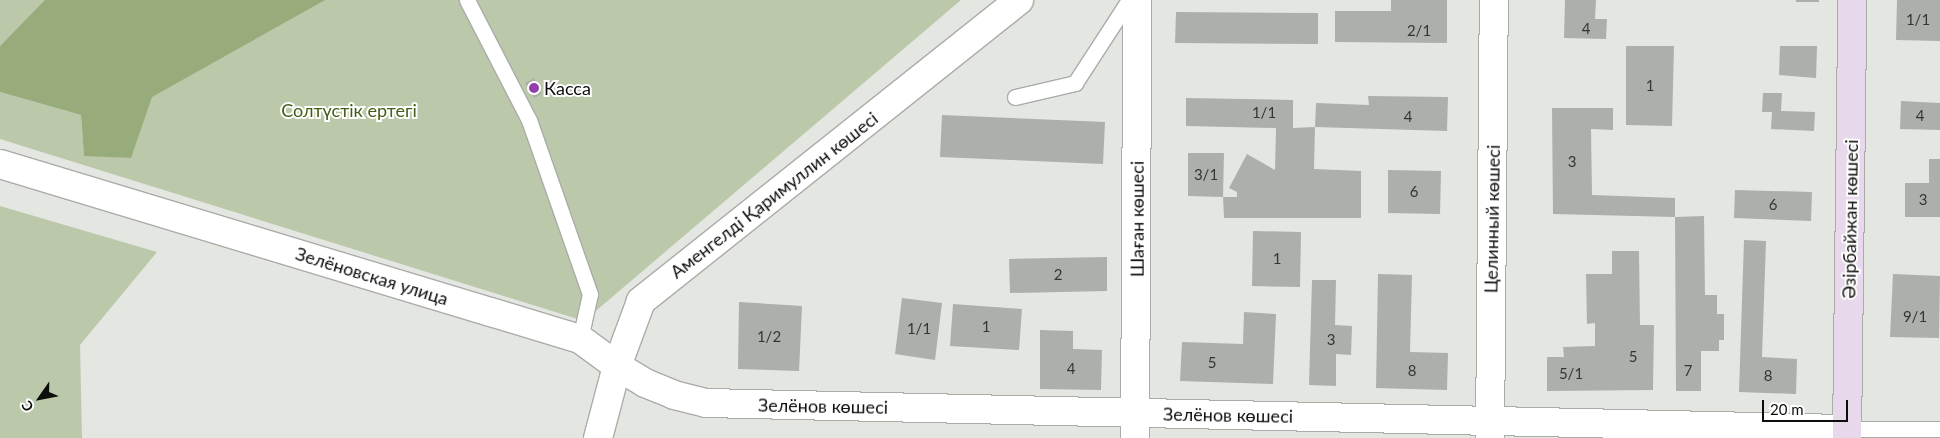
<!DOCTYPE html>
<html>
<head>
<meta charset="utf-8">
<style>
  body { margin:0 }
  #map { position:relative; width:1940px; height:438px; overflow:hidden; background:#e4e6e2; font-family:Lato,sans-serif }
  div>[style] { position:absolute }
  .green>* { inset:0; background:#bbc8aa }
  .forest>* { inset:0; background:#97ab7b }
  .building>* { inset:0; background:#adafaa }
  .roads { filter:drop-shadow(1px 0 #aaaca8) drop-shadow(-1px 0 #aaaca8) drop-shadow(0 1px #aaaca8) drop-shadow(0 -1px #aaaca8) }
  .service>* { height:15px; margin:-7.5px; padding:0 7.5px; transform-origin:7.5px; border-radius:7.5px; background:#fff }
  .minor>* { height:28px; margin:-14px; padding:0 14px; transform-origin:14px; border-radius:14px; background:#fff }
  .secondary>* { height:28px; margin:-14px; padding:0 14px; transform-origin:14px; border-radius:14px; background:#e7d8eb }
  .dots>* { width:14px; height:14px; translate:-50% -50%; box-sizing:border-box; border:2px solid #fff; border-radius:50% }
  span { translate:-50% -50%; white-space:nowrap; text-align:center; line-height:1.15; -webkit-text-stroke:4px #fff; paint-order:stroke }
  .number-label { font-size:15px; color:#353634 }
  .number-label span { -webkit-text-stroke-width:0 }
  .poi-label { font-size:18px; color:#0d0e0c }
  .left { translate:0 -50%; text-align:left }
  .park-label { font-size:18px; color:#445c15 }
  .street-label { font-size:18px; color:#0d0e0c }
  .north { position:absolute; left:15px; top:373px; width:50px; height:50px; -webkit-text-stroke:4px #fff; paint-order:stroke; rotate:237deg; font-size:14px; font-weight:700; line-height:20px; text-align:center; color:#0d0e0c }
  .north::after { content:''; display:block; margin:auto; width:18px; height:22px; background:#0d0e0c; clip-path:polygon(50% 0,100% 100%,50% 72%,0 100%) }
  .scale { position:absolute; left:1762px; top:400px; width:86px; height:22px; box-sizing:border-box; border:2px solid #0d0e0c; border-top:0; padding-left:6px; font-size:15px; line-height:18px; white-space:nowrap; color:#0d0e0c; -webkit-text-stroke:4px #fff; paint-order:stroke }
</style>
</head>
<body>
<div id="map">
  <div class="green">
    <i style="clip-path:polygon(0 0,961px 0,584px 321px,0 139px,0 92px,81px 115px,84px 155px,131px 158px,31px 15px,0 46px)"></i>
    <i style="clip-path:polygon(0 206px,157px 252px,80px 345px,82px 438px,0 438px)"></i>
  </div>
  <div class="forest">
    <i style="clip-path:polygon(45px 0,325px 0,152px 97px,131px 158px,84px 156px,81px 115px,0 92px,0 46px)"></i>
  </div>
  <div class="building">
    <i style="clip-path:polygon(1391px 0,1447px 0,1447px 43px,1335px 42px,1335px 11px,1391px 11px)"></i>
    <i style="clip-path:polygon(1565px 0,1596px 0,1595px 19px,1607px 19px,1606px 39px,1564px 38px)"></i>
    <i style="clip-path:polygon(1796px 0,1819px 0,1819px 2px,1796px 2px)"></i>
    <i style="clip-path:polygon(1897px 0,1940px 0,1940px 41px,1896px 40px)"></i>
    <i style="clip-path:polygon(1176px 12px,1318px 13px,1318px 44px,1175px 43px)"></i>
    <i style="clip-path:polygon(1626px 46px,1674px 46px,1672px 126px,1626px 125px)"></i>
    <i style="clip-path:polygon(1780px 46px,1817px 46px,1816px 78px,1779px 75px)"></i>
    <i style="clip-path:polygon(534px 78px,542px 94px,534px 98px,525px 83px)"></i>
    <i style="clip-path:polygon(1763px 93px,1782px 93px,1781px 111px,1815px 112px,1814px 131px,1771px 129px,1772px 112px,1762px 112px)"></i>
    <i style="clip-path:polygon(1368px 96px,1448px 97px,1447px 131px,1315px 127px,1316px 103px,1369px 105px)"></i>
    <i style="clip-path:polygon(1186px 98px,1293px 100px,1293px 128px,1315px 127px,1314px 169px,1361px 171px,1361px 218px,1224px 218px,1223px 197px,1237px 197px,1237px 192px,1229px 188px,1247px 154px,1275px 170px,1276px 128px,1186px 126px)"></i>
    <i style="clip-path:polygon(1901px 101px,1940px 103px,1940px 130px,1900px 129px)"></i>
    <i style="clip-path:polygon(1552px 108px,1613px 108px,1613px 130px,1591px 129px,1592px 195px,1675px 198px,1675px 217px,1553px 214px)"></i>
    <i style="clip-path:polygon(942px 115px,1105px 122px,1103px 164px,940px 157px)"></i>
    <i style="clip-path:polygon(1188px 153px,1224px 153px,1223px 197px,1188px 196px)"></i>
    <i style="clip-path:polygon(1929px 159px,1940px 159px,1940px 217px,1905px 217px,1905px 183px,1929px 183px)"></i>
    <i style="clip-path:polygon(1388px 170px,1441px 171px,1440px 214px,1388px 213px)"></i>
    <i style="clip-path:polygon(1735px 190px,1812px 192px,1811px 221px,1734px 218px)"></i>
    <i style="clip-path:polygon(1704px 216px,1705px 295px,1717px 295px,1717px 314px,1724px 314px,1724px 340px,1719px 340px,1719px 351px,1701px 351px,1701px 391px,1676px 391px,1675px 217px)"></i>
    <i style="clip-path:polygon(1253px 231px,1301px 232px,1300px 287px,1252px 286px)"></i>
    <i style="clip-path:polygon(1744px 240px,1766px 241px,1762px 357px,1797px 359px,1796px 394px,1739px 392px)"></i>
    <i style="clip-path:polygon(1612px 251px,1639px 251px,1640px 325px,1654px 325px,1653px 390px,1547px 391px,1547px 357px,1564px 357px,1563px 347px,1595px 346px,1595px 323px,1587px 324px,1586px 274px,1612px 274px)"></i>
    <i style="clip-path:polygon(1107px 257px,1107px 291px,1010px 293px,1009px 259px)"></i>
    <i style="clip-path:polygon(1378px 274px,1412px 275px,1410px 352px,1448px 353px,1447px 390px,1376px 388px)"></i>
    <i style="clip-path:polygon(1893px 274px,1940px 276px,1939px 338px,1890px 337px)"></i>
    <i style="clip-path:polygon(1312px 280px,1336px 280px,1335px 325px,1352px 326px,1351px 355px,1336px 354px,1336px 386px,1309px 385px)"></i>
    <i style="clip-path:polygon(902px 298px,942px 303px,935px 360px,895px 354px)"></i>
    <i style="clip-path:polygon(739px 302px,802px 306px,799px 371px,738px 369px)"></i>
    <i style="clip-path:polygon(953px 304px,1022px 309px,1019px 350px,950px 346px)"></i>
    <i style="clip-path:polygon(1244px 312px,1276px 314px,1273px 384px,1180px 381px,1182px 342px,1243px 344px)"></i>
    <i style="clip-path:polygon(1040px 330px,1073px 331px,1073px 349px,1102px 350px,1101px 390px,1040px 389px)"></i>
  </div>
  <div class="roads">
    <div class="service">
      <i style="left:467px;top:0;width:135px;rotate:62.7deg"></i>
      <i style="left:529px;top:120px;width:184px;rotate:70.7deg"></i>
      <i style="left:590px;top:294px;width:46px;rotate:102.5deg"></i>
      <i style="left:1015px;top:97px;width:62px;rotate:-13.1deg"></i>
      <i style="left:1075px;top:83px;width:99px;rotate:-57deg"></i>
      <i style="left:1847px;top:429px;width:93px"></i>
    </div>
    <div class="minor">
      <i style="left:0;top:164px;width:606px;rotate:16.79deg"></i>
      <i style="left:580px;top:339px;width:46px;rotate:36.1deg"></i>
      <i style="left:617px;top:366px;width:33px;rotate:31deg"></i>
      <i style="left:645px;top:383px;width:31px;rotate:22deg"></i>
      <i style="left:674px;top:395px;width:33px;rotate:14deg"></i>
      <i style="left:706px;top:403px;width:1141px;rotate:1.31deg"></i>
      <i style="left:598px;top:438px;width:74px;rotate:-75.2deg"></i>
      <i style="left:617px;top:366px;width:69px;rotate:-69.7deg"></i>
      <i style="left:641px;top:301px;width:483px;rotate:-38.5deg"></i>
      <i style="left:1135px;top:438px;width:438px;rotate:-89.7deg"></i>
      <i style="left:1490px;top:438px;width:438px;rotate:-89.5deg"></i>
    </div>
    <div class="secondary">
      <i style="left:1847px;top:438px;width:438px;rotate:-89.3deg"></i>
    </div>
  </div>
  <div class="dots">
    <i style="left:534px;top:88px;background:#933eab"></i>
  </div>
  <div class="number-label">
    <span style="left:1918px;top:20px">1/1</span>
    <span style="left:1586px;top:29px">4</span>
    <span style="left:1419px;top:31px">2/1</span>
    <span style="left:1650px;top:86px">1</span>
    <span style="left:1264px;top:113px">1/1</span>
    <span style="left:1920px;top:116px">4</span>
    <span style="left:1408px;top:117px">4</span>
    <span style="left:1572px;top:162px">3</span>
    <span style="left:1206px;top:175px">3/1</span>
    <span style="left:1414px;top:192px">6</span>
    <span style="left:1923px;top:200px">3</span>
    <span style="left:1773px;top:205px">6</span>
    <span style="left:1277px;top:259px">1</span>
    <span style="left:1058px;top:275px">2</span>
    <span style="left:1915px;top:317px">9/1</span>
    <span style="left:986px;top:327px">1</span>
    <span style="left:919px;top:329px">1/1</span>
    <span style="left:769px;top:337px">1/2</span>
    <span style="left:1331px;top:340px">3</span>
    <span style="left:1633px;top:357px">5</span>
    <span style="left:1212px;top:363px">5</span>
    <span style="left:1071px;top:369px">4</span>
    <span style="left:1412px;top:371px">8</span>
    <span style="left:1688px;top:371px">7</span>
    <span style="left:1571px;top:374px">5/1</span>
    <span style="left:1768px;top:376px">8</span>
  </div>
  <div class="poi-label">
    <span class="left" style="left:544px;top:88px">Касса</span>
  </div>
  <div class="park-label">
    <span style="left:349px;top:110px">Солтүстік ертегі</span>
  </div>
  <div class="street-label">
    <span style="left:774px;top:195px;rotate:-38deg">Аменгелді Қаримуллин көшесі</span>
    <span style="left:1137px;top:219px;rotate:-90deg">Шаған көшесі</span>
    <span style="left:1492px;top:219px;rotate:-89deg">Целинный көшесі</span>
    <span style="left:1850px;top:219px;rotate:-89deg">Әзірбайжан көшесі</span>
    <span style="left:372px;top:276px;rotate:17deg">Зелёновская улица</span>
    <span style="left:823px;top:406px;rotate:1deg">Зелёнов көшесі</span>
    <span style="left:1228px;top:415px;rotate:1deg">Зелёнов көшесі</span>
  </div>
  <div class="north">С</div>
  <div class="scale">20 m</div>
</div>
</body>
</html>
